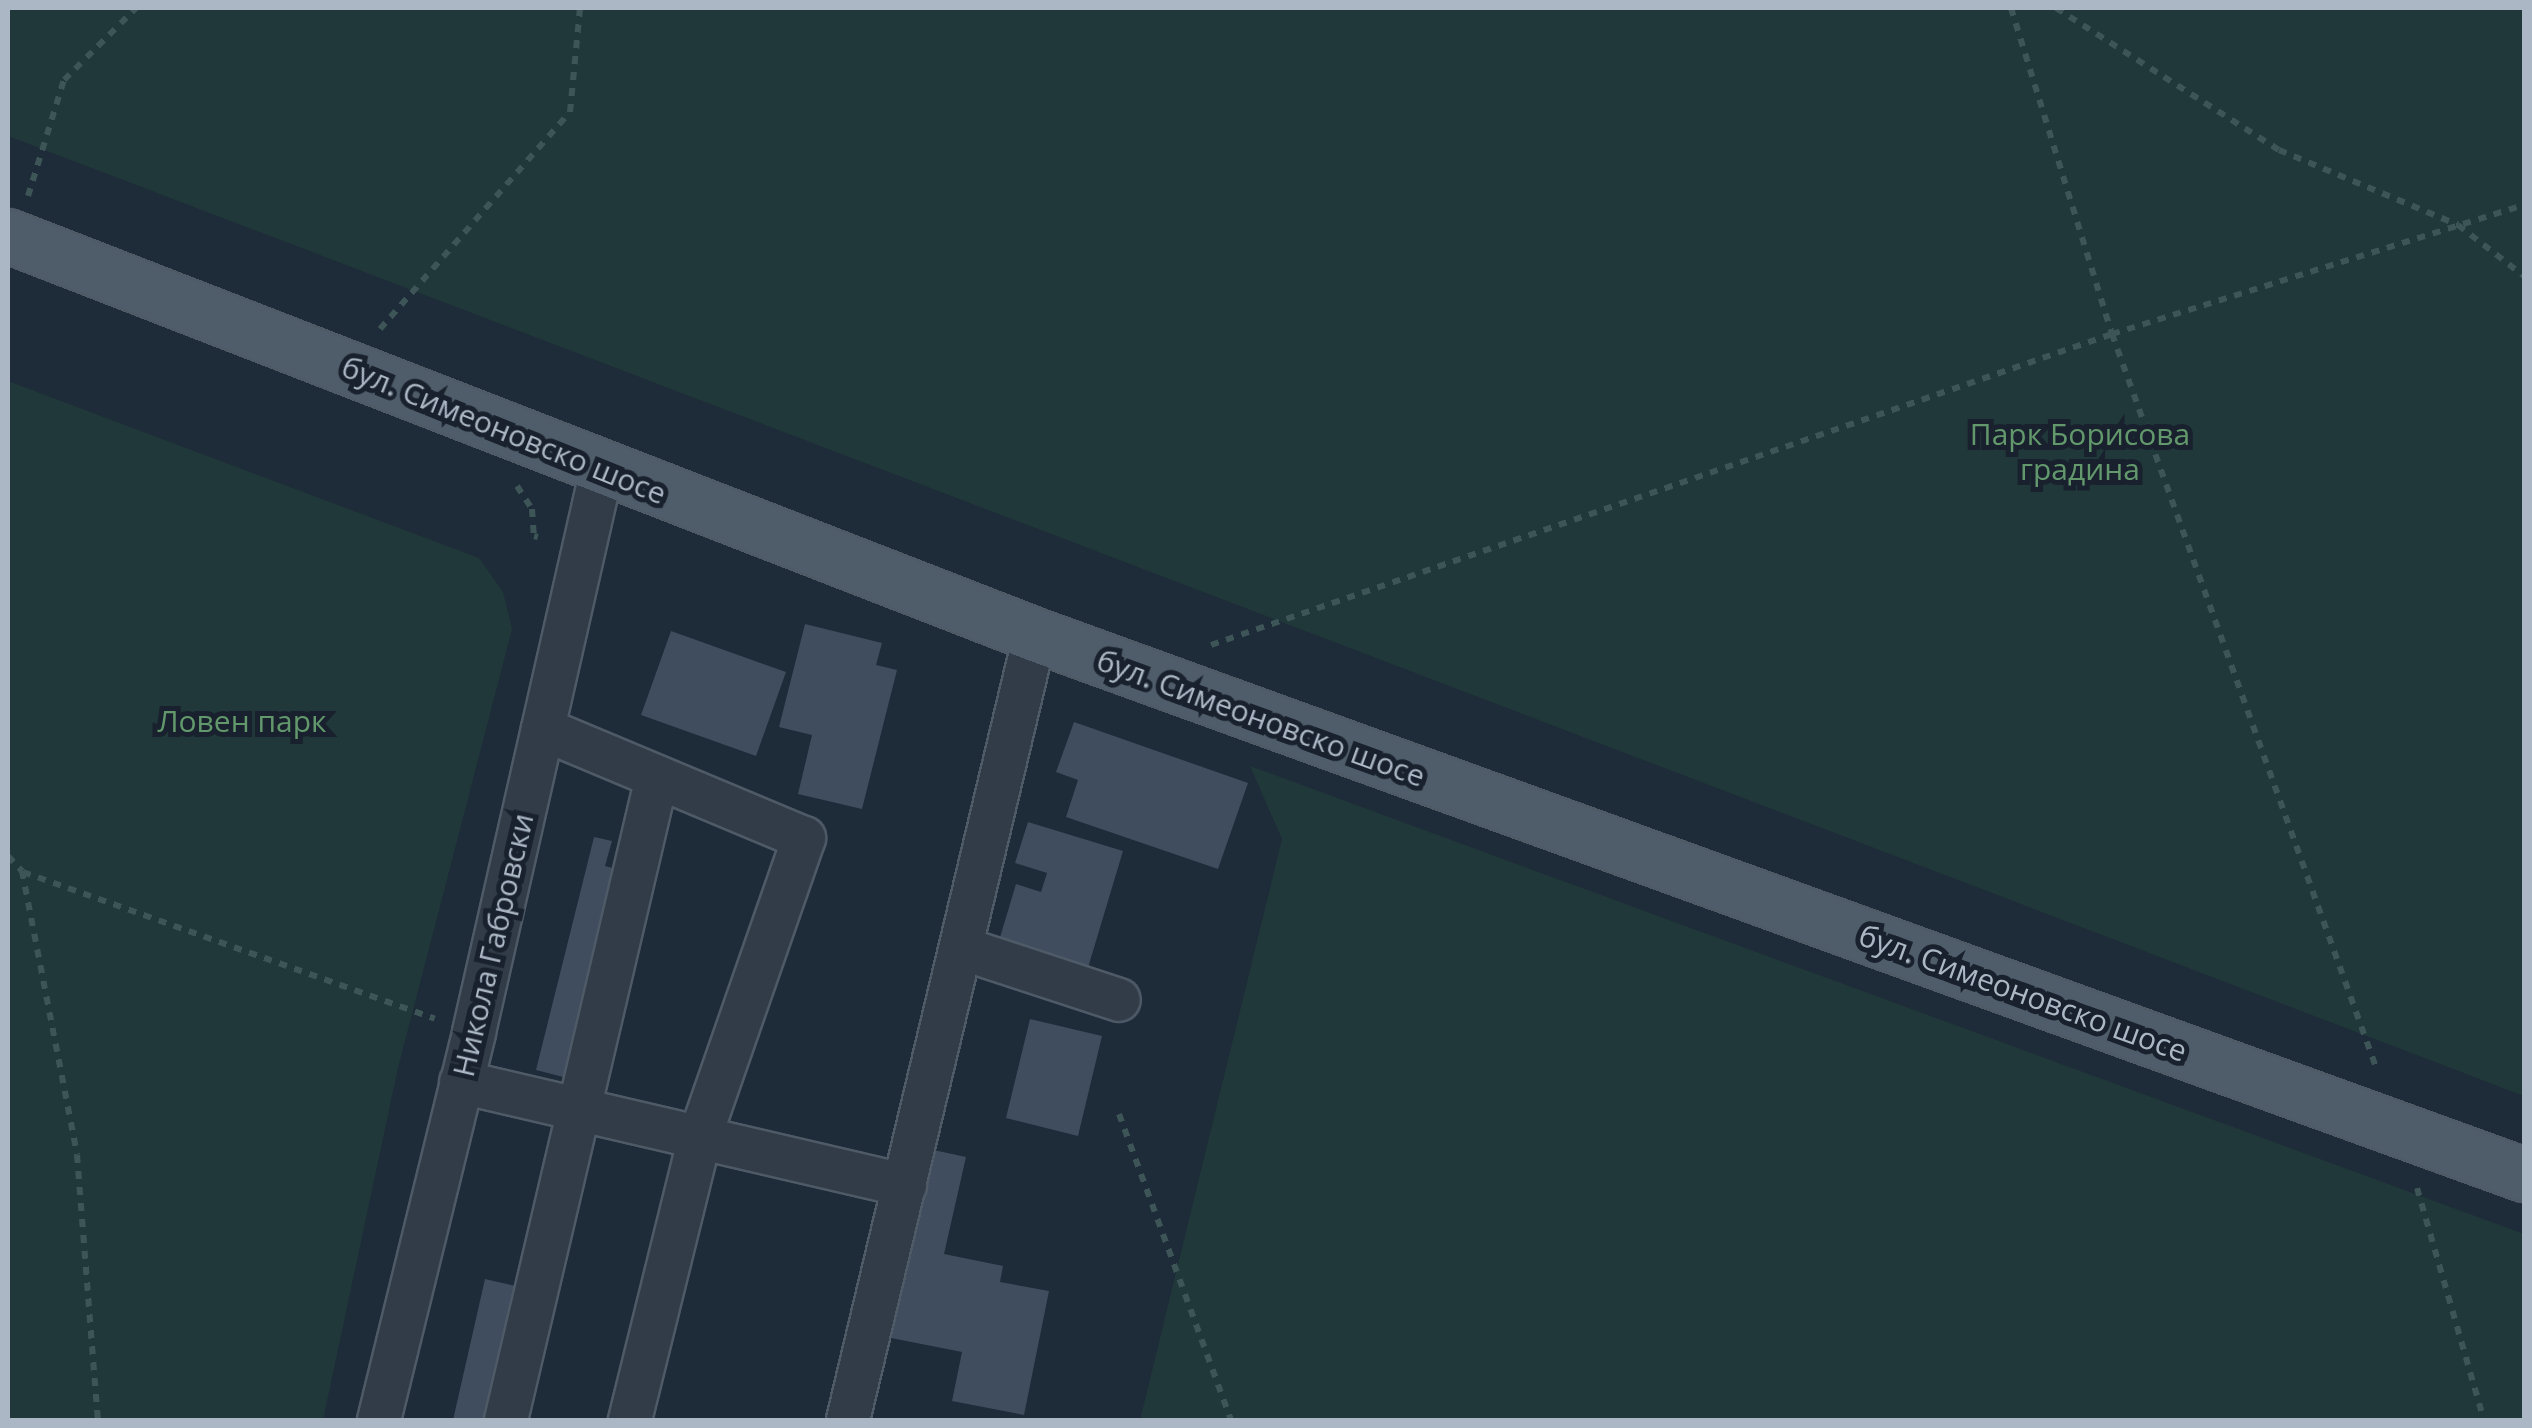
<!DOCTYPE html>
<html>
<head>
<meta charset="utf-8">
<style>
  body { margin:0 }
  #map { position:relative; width:2532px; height:1428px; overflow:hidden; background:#1e2b38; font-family:"Open Sans",sans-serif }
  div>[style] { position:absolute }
  .green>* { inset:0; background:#203839 }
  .building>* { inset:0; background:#3f4d5e }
  .path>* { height:6px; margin-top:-3px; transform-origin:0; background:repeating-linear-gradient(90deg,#3e5557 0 8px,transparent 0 16px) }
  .roads { filter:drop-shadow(2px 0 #4f5a67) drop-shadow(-2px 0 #4f5a67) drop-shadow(0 2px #4f5a67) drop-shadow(0 -2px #4f5a67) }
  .minor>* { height:42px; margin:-21px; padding:0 21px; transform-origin:21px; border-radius:21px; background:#323c49 }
  .major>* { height:52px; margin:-26px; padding:0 26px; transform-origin:26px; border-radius:26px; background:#4f5c69 }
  span { translate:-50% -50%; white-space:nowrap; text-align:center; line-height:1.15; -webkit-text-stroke:10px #18212d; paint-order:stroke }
  .street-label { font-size:30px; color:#acb7c6 }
  .park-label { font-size:30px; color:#62986c }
  .frame { position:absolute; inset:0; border:10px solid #acb7c6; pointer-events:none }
</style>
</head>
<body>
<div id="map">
  <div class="green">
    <i style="clip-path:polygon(8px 8px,2524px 8px,2524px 1096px,8px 136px)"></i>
    <i style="clip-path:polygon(8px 381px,479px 558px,503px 592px,512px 629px,398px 1068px,323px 1420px,8px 1420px)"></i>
    <i style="clip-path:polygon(1250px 766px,2524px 1234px,2524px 1420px,1140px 1420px,1282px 839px)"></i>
  </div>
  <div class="building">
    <i style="clip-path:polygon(805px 624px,882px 643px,876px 665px,897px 670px,862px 809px,798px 794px,812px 735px,779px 727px)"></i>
    <i style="clip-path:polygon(671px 631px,786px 672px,756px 756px,641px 715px)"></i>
    <i style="clip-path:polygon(1074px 722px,1248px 783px,1218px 869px,1066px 817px,1078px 780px,1056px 772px)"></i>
    <i style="clip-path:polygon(1028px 822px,1123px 851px,1087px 971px,998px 944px,1016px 884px,1041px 892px,1047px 873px,1015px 863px)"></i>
    <i style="clip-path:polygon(594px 837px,612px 841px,605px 866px,628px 872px,575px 1080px,536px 1070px)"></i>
    <i style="clip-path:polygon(1030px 1019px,1102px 1036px,1078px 1136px,1006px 1118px)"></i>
    <i style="clip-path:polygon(920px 1147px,966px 1157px,944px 1254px,1003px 1266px,1000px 1282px,1049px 1291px,1024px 1415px,952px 1401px,962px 1352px,881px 1336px)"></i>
    <i style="clip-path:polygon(485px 1279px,528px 1289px,498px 1420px,453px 1420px)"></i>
  </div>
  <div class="path">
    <i style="left:2011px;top:8px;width:341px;rotate:72.8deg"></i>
    <i style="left:2112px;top:334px;width:782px;rotate:70.2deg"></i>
    <i style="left:2056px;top:8px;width:264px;rotate:32.5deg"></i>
    <i style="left:2279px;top:150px;width:194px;rotate:22.7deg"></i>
    <i style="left:2458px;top:225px;width:83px;rotate:37.7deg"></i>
    <i style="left:28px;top:196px;width:121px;rotate:-72.8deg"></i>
    <i style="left:64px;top:80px;width:102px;rotate:-45deg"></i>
    <i style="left:380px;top:329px;width:288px;rotate:-48.8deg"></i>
    <i style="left:570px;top:112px;width:104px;rotate:-84.5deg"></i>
    <i style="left:517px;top:486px;width:27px;rotate:57deg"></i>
    <i style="left:532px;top:509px;width:27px;rotate:86deg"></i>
    <i style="left:534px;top:536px;width:4px;rotate:14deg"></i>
    <i style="left:1211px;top:645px;width:953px;rotate:-19.04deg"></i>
    <i style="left:2112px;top:334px;width:432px;rotate:-17.4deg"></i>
    <i style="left:8px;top:856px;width:21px;rotate:47deg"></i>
    <i style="left:22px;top:871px;width:289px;rotate:79deg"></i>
    <i style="left:77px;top:1155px;width:266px;rotate:85.5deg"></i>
    <i style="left:23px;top:872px;width:437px;rotate:19.6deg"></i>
    <i style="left:1119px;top:1114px;width:326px;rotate:69.9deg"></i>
    <i style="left:2417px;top:1188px;width:241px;rotate:73.9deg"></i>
  </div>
  <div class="roads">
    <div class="minor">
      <i style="left:543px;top:729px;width:283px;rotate:22.7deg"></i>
      <i style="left:804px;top:838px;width:317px;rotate:109.2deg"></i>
      <i style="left:700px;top:1137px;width:292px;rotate:103.9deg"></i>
      <i style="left:961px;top:948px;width:166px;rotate:18.2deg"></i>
      <i style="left:461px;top:1082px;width:456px;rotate:13.1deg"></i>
      <i style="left:379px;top:1420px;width:399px;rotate:-76.2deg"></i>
      <i style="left:474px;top:1032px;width:577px;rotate:-77.19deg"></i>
      <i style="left:506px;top:1420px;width:660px;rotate:-76.78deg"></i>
      <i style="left:848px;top:1420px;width:807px;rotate:-76.6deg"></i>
    </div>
    <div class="major">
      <i style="left:8px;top:236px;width:1102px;rotate:21.23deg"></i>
      <i style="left:1035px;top:635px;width:1584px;rotate:19.93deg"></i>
    </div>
  </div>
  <div class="street-label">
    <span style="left:504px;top:430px;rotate:22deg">бул. Симеоновско шосе</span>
    <span style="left:1261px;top:718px;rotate:20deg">бул. Симеоновско шосе</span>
    <span style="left:493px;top:945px;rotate:-77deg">Никола Габровски</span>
    <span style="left:2023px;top:993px;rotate:20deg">бул. Симеоновско шосе</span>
  </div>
  <div class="park-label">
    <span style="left:2080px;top:451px">Парк Борисова<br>градина</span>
    <span style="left:242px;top:721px">Ловен парк</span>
  </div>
  <div class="frame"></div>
</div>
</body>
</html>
